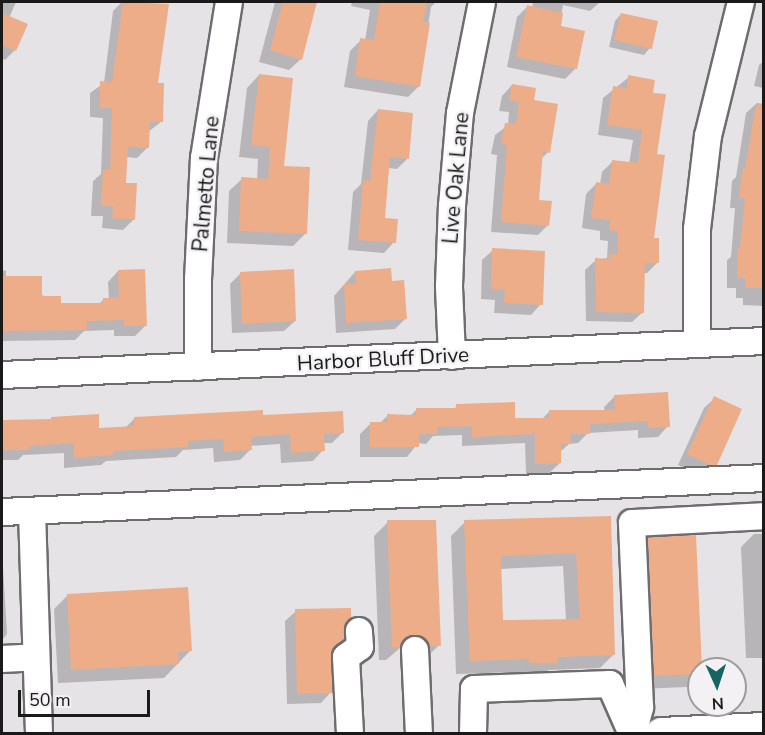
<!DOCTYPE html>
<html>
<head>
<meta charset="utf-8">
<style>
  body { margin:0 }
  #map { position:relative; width:765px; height:735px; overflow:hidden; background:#e6e3e7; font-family:"Nunito Sans",sans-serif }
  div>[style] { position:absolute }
  .shadow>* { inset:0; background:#0003 }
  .building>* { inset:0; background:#edad89 }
  .roads { filter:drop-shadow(2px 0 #6e6c6f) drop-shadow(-2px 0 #6e6c6f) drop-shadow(0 2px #6e6c6f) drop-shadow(0 -2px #6e6c6f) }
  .minor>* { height:26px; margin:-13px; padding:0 13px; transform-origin:13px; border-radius:13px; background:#fff }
  .major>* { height:33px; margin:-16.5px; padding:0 16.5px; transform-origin:16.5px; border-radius:16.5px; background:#fff }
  span { translate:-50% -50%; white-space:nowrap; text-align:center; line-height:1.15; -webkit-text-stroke:4.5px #f3f1f4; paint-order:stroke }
  .street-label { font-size:21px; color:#1b1a1b }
  .frame { position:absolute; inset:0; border:3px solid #1b1a1b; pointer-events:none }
  .north { position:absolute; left:687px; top:657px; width:60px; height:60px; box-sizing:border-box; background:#f3f1f4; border:2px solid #9d9b9d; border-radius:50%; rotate:177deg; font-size:16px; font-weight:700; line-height:24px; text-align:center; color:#1b1a1b }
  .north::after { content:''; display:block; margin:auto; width:21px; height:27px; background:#176562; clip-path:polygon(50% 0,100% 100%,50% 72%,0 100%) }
  .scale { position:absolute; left:18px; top:690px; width:132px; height:27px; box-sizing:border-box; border:3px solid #1b1a1b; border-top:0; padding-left:8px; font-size:18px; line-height:21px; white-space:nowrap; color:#1b1a1b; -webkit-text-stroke:4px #f3f1f4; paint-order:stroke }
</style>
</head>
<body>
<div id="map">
  <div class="shadow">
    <i style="clip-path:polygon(2px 2px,16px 2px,9px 18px,15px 50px,5px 60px,2px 58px)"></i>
    <i style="clip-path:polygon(122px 2px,167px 6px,157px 85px,161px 122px,148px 132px,148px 147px,137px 158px,125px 157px,124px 184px,134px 219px,123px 230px,102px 228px,103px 216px,91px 216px,93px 181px,101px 174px,103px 118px,90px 117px,90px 93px,104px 83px,113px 11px)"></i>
    <i style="clip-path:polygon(275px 2px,315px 2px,301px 59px,289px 70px,259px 62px)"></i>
    <i style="clip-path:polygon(352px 2px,436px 2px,431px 7px,419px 86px,408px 97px,344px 87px,350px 51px,361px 40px,365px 40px,370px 10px,351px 6px)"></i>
    <i style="clip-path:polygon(533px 2px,600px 2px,590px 11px,563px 5px,559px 27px,576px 68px,565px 79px,507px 67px,517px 17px,527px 7px,532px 8px)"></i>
    <i style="clip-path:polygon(621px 14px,650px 48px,644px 55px,609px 47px,615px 21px)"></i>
    <i style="clip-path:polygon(764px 61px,764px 88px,754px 86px,759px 65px)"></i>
    <i style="clip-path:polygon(259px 75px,282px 167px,306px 233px,293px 246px,227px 243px,229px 191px,242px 179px,257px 180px,258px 159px,239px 157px,247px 88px)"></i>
    <i style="clip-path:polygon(629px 77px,651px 94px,655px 155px,653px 239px,657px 263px,647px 273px,643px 273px,643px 312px,632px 322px,586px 321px,585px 270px,596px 260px,607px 258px,608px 241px,600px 240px,600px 231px,582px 228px,586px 194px,596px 184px,600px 184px,602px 172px,612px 162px,629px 164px,633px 140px,598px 135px,603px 98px)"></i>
    <i style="clip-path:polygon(512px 85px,532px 101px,548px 152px,541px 159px,538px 201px,548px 225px,538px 235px,491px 232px,497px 155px,491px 154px,495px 135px,508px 125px,509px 112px,499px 111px,502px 96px)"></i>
    <i style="clip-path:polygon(757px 103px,764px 104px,764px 306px,743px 305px,743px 298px,736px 298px,736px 288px,727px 288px,727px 260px,731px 257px,735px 208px,730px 208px,732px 181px,736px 177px,746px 113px)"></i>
    <i style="clip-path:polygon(378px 110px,407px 159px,397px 169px,388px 168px,384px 219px,394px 242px,384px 253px,348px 250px,353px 192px,361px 184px,368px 121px)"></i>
    <i style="clip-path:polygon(493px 250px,541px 304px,531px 315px,494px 313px,495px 300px,481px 299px,482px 260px)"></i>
    <i style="clip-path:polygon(2px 270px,6px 271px,6px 277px,60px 304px,99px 304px,103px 300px,109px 300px,108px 282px,118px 271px,146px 325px,135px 336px,114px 336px,114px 330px,84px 331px,75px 340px,2px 341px)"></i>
    <i style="clip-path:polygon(355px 272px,390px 283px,405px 319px,395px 329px,336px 333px,334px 296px)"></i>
    <i style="clip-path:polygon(241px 273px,295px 321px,284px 331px,232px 333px,230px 284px)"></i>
    <i style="clip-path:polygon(615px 396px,668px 426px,658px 437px,638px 438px,638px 430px,588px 433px,578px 443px,569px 444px,559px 453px,560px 463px,549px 473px,526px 473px,525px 443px,462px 446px,462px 435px,433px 436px,426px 444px,418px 443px,407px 457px,360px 457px,360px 434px,371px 423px,380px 423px,387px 416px,410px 416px,417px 409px,453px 410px,457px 406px,514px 419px,541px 420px,550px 411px,605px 412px,604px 407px)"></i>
    <i style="clip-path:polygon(715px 398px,715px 464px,705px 475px,699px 475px,678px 465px,704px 408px)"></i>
    <i style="clip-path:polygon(262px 417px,343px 432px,332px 443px,323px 443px,323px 450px,313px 461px,281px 463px,280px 444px,250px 446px,250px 450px,240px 460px,214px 462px,213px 448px,183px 450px,176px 457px,106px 461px,101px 465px,64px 468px,64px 453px,23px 455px,18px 460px,2px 460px,2px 421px,49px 421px,52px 418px,98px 429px,125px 428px,135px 418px)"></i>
    <i style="clip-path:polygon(evenodd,609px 518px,614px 654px,600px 668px,548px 670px,543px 676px,516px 676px,515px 672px,456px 674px,451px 536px,465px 522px,609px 518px,563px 566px,566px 620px,502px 622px,500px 569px,563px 566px)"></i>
    <i style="clip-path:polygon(388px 522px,439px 645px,425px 659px,400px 648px,386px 660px,379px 660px,374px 536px)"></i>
    <i style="clip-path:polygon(754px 534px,764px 534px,764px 658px,746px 658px,741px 547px)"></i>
    <i style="clip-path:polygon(648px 539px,701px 669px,699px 675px,687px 687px,640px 689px,634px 552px)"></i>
    <i style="clip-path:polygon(2px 550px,7px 634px,2px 640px)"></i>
    <i style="clip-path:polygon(68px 595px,190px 651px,164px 678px,58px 683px,54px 609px)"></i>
    <i style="clip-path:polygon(296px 611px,344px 624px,331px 651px,331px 692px,321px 703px,287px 704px,285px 621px)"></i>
  </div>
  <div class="building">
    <i style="clip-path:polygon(123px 2px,169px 4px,158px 83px,164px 83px,163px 122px,150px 122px,149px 148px,128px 147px,126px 183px,137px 183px,135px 220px,112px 218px,113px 206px,101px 206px,103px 170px,110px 170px,112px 108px,100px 108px,100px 81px,112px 82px)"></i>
    <i style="clip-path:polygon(283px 2px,317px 2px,302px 60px,270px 50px)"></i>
    <i style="clip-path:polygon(380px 2px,427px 2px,423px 22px,430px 23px,420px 87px,355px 76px,360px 38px,374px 40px)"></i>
    <i style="clip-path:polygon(527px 5px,563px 13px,561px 26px,585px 31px,577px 69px,516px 57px)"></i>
    <i style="clip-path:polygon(2px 13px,28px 24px,16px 51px,2px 45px)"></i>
    <i style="clip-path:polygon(621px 13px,658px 21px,652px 49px,614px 40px)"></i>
    <i style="clip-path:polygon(259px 74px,293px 78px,284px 166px,310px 167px,307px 234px,239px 231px,241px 177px,268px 179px,270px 147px,251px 145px)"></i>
    <i style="clip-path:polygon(628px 75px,655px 80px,653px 93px,666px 94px,657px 154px,665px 155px,654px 238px,659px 238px,659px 263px,645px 263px,644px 313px,596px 312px,595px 258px,609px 259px,609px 254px,617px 254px,618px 231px,609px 230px,610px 220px,591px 218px,596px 182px,609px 184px,612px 160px,638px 163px,642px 130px,607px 125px,613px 86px,627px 88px)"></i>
    <i style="clip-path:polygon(512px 84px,536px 88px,534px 100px,558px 104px,550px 153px,543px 151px,539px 200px,552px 201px,549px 226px,501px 222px,507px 145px,501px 144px,505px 123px,516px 124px,519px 102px,509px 100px)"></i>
    <i style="clip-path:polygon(756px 104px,764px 105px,764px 288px,745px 288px,745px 278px,737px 278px,737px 248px,740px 248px,745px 198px,739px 198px,742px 169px,745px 169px)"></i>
    <i style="clip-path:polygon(378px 109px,413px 113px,409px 159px,390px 157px,385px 218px,398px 219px,396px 243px,358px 240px,363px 180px,370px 181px)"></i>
    <i style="clip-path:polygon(492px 248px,545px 251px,543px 305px,504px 303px,505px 290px,491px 289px)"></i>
    <i style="clip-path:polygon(391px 268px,392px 281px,404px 280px,407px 319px,346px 323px,344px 284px,356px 284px,355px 271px)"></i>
    <i style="clip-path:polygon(145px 269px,147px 326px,124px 326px,124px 320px,87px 321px,87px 330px,2px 331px,2px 276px,42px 276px,42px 296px,61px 296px,61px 303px,103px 303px,103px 298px,119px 298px,118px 270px)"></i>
    <i style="clip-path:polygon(294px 269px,296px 321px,242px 324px,240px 272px)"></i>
    <i style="clip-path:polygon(668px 392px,670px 427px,648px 428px,648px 421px,590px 424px,590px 434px,570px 434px,571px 444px,561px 444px,561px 463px,535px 464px,535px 434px,472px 437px,472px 426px,438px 427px,438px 434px,419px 434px,419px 447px,370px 447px,370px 422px,387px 422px,387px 414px,416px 415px,416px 408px,456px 408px,456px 404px,515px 402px,515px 418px,549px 418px,549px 410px,615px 410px,614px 395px)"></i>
    <i style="clip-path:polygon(714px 396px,742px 409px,717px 465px,710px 465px,687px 454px)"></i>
    <i style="clip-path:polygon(263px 410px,263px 415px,343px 411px,344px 433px,324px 434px,325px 451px,291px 453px,290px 434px,251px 437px,252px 450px,224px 452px,223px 439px,188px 441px,188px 447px,113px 451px,113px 455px,74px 458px,74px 443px,30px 446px,30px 450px,2px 450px,2px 420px,51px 419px,51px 417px,99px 414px,99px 428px,134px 426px,134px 417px)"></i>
    <i style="clip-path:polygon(evenodd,611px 516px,615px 655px,558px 657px,558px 663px,529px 663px,529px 659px,470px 661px,464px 520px,611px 516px,576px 553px,580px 619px,503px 620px,501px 556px,576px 553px)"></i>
    <i style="clip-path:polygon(387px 520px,436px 520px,441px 646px,429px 646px,422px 637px,415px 635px,406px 638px,401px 647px,392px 647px)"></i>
    <i style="clip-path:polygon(696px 535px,702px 669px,699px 669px,699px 674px,654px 676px,648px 537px)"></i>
    <i style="clip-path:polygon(188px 587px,192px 651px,178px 652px,179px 664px,71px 670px,67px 594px)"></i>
    <i style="clip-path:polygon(351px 608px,351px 618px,345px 625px,345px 640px,332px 651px,333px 693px,297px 694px,295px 609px)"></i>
  </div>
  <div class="roads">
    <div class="minor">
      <i style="left:697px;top:344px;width:115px;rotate:-90deg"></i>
      <i style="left:697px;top:229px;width:94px;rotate:-83.3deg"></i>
      <i style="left:708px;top:136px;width:138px;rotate:-76.2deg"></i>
      <i style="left:452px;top:356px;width:70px;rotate:-92.5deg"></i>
      <i style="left:449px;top:286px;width:80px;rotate:-87.9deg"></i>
      <i style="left:452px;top:206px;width:93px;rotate:-85.1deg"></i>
      <i style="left:460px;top:113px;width:113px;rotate:-78.8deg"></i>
      <i style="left:198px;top:367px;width:87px;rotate:-90deg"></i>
      <i style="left:198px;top:280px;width:122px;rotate:-87.2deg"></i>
      <i style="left:204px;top:158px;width:158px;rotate:-80.9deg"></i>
      <i style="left:2px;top:375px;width:763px;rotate:-2.55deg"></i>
      <i style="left:32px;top:511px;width:223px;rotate:88.2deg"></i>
      <i style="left:2px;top:512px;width:763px;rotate:-2.55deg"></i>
      <i style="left:415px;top:650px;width:84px;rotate:87.3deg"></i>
      <i style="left:2px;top:659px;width:34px;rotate:-3deg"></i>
      <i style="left:350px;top:734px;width:77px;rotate:-93deg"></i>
      <i style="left:346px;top:657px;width:17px;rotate:-36deg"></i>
      <i style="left:360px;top:647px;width:16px;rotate:-94deg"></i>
      <i style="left:473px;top:734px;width:45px;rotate:-88.7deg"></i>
      <i style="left:474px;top:689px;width:136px;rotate:-2.1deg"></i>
      <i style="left:610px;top:684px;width:55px;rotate:66.3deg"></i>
      <i style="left:633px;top:734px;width:28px;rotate:-75deg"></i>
      <i style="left:640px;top:707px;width:184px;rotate:-92.5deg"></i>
      <i style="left:632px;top:523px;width:132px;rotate:-3deg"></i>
    </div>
    <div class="major">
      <i style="left:661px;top:734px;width:103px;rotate:-2.8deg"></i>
    </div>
  </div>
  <div class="street-label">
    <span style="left:456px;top:178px;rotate:-85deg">Live Oak Lane</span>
    <span style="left:206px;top:184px;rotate:-85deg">Palmetto Lane</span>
    <span style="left:383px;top:359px;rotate:-3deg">Harbor Bluff Drive</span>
  </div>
  <div class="frame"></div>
  <div class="north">N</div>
  <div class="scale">50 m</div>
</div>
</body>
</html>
